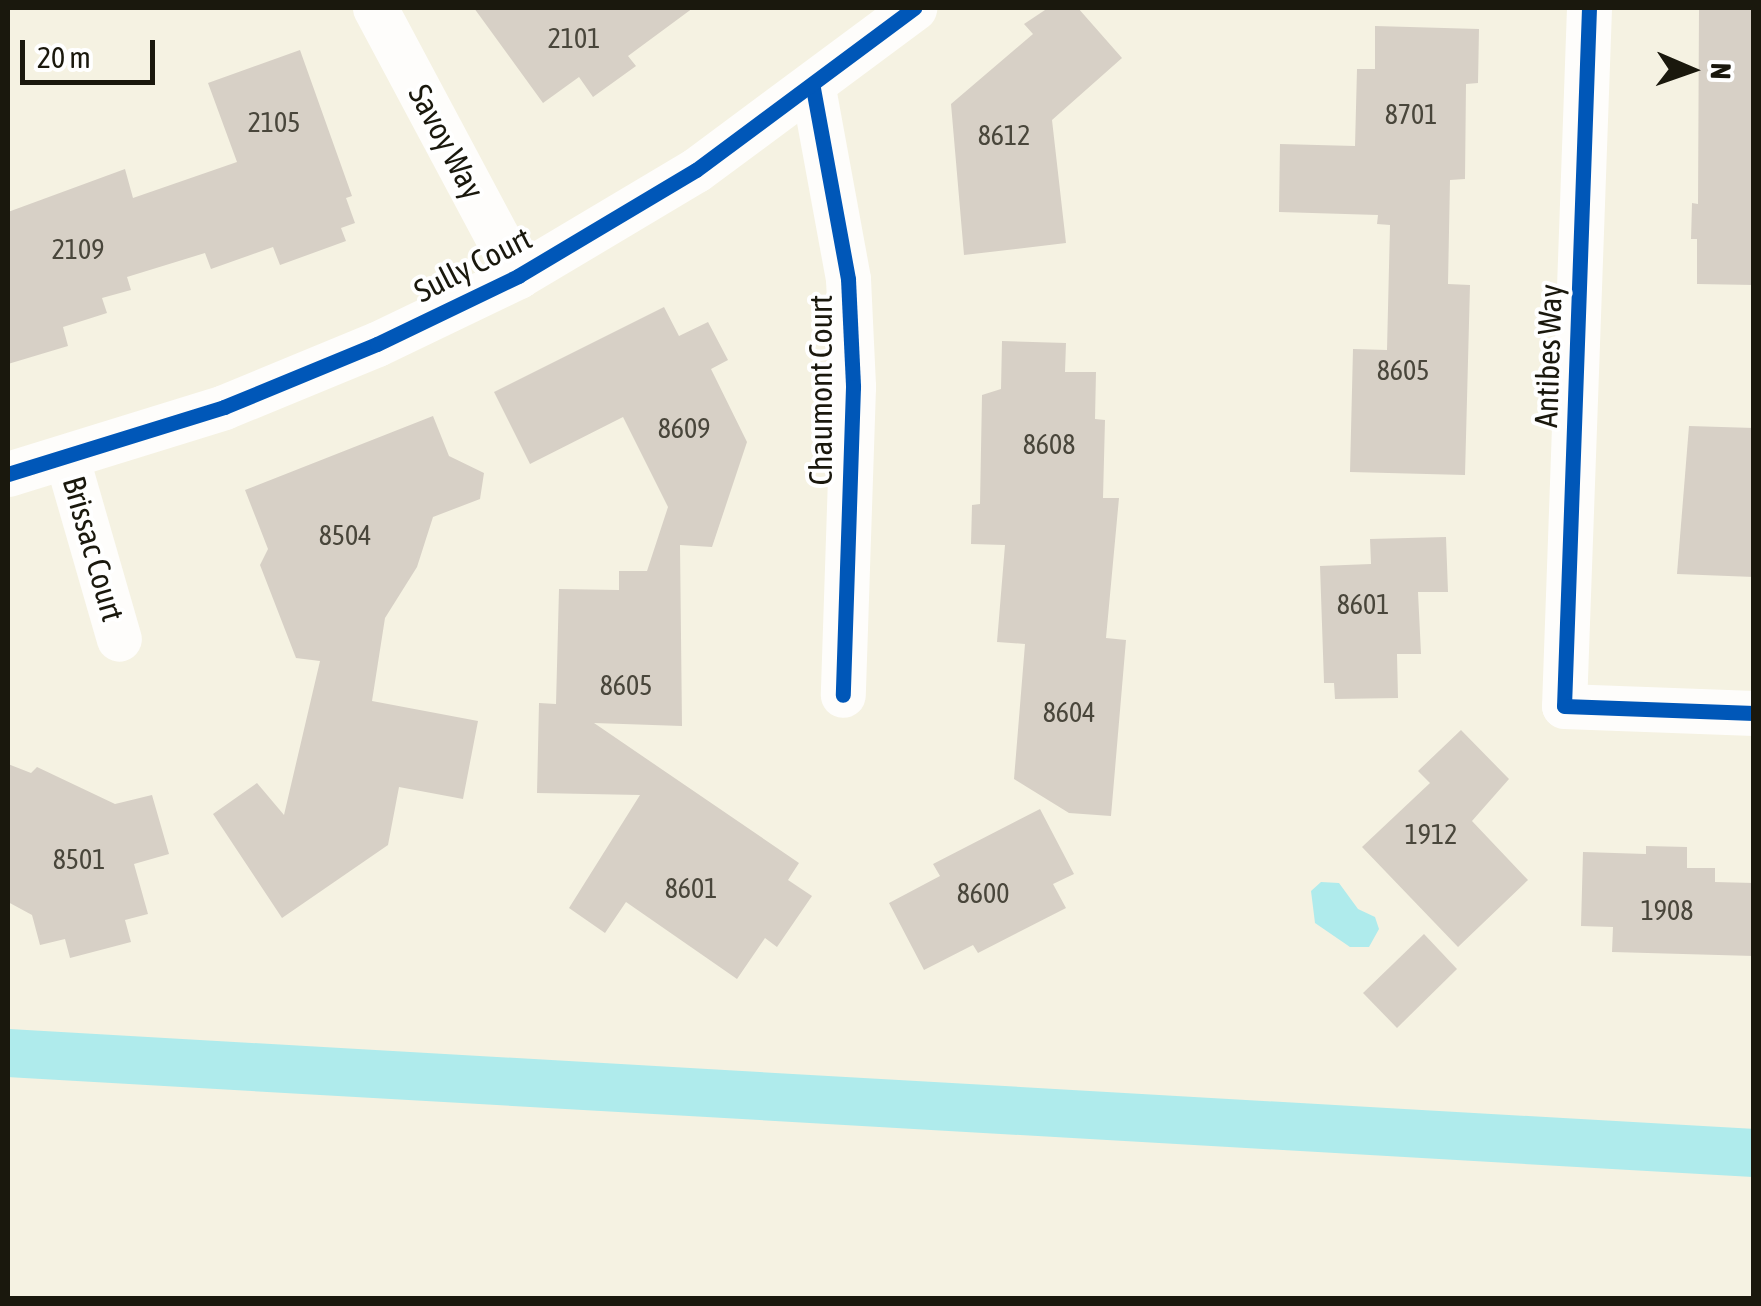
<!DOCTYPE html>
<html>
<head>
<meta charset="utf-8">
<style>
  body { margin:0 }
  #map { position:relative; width:1761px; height:1306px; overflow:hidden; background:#f5f2e2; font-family:"Asap Condensed",sans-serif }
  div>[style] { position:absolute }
  .water>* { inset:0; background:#afebec }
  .canal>* { height:48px; margin:-24px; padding:0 24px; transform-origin:24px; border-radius:24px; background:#afebec }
  .building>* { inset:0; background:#d7d0c6 }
  .minor>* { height:45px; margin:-22.5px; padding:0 22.5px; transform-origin:22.5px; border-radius:22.5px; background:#fefdfb }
  .cycleway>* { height:15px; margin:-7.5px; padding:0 7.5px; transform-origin:7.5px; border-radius:7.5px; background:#0057b8 }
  span { translate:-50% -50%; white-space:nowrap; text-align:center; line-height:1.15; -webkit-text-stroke:8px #fff; paint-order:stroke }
  .number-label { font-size:28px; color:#49463b }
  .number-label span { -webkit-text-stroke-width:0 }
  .street-label { font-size:32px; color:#1a180d }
  .frame { position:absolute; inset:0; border:10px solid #1a180d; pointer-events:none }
  .north { position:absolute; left:1641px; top:20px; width:100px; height:100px; -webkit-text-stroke:8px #fff; paint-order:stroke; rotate:92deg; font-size:28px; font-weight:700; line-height:40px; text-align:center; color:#1a180d }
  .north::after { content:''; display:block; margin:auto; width:35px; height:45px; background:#1a180d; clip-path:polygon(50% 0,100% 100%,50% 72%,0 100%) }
  .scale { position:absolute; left:20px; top:40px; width:135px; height:45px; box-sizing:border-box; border:5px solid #1a180d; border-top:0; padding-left:12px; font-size:30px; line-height:35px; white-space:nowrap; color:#1a180d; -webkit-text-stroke:8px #fff; paint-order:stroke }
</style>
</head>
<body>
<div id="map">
  <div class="water">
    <i style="clip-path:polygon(1321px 882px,1339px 883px,1358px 909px,1375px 917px,1379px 929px,1369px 947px,1350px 947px,1315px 923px,1311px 891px)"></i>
  </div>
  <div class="canal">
    <i style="left:8px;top:1053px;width:1749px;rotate:3.28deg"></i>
  </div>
  <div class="building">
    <i style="clip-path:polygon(474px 8px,693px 8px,628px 56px,636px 66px,593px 97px,579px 77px,543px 103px)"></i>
    <i style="clip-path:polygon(1048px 8px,1078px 8px,1122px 58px,1052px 120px,1066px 243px,964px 255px,951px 104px,1033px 34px,1024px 24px)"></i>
    <i style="clip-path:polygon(1699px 8px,1754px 8px,1754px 285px,1697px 284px,1697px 239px,1691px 239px,1692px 203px,1698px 204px)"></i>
    <i style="clip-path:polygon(1375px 26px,1479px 29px,1478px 83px,1466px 84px,1465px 179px,1450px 180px,1448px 284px,1470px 285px,1465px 475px,1350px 472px,1353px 349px,1387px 350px,1390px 225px,1377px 224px,1378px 215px,1279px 212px,1280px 144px,1355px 146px,1357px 69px,1375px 69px)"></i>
    <i style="clip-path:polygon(300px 50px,352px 196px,346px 198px,355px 223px,341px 228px,346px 241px,280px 265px,273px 247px,211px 269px,205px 253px,127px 277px,131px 290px,102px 298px,107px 313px,63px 327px,68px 346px,8px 364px,8px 212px,125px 169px,133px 198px,237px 162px,208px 83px)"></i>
    <i style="clip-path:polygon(664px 307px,679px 336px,708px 322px,728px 360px,711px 369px,747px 442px,712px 547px,680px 545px,682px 726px,594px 723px,799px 863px,788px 880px,812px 896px,777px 947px,765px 938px,737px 979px,626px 902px,605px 933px,569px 908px,640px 795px,537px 793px,539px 703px,556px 704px,559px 589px,619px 590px,619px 571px,647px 571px,668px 507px,623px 417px,530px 464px,494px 392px)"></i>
    <i style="clip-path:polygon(1002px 341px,1066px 343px,1065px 372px,1096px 372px,1095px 419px,1105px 420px,1103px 498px,1119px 498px,1106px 638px,1126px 640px,1111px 816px,1069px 813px,1014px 779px,1025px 644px,997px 642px,1005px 545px,971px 544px,972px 505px,980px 504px,982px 395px,1001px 389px)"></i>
    <i style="clip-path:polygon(433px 416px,449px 456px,484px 473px,480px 499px,433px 517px,417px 567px,385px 618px,372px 701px,478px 721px,463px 799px,399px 787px,388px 845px,282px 918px,213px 814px,257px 783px,284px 815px,320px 661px,296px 658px,260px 565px,268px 549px,245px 490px)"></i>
    <i style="clip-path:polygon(1689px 426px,1754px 428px,1754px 577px,1677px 574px)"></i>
    <i style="clip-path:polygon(1446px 537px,1448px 592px,1418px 592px,1421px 654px,1397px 654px,1398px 698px,1335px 699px,1334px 683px,1324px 683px,1320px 566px,1371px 564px,1370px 539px)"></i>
    <i style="clip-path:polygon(1461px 730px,1509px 779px,1472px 821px,1528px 880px,1458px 947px,1362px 847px,1430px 783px,1418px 771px)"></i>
    <i style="clip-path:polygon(8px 764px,31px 773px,37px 767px,115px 804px,152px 795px,169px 854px,134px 864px,148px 914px,125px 920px,131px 942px,70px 958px,65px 939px,40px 945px,32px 915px,8px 902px)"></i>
    <i style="clip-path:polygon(1040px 809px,1074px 874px,1053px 884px,1066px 908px,978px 953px,973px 945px,924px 970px,889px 903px,940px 876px,933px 864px)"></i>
    <i style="clip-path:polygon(1646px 846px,1687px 847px,1687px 868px,1715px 868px,1715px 882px,1754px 883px,1754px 956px,1612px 952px,1613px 927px,1581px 926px,1583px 852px,1646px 854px)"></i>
    <i style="clip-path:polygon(1424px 934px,1457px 969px,1397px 1028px,1363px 993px)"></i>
  </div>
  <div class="minor">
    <i style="left:375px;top:8px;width:304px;rotate:61.9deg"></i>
    <i style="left:1589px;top:8px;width:698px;rotate:92.05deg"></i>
    <i style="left:1564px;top:706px;width:190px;rotate:2.1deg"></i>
    <i style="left:813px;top:88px;width:194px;rotate:79.6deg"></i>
    <i style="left:848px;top:279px;width:108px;rotate:87.3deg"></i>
    <i style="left:853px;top:387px;width:308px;rotate:91.9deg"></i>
    <i style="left:67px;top:459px;width:187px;rotate:73.9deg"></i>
    <i style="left:8px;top:474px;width:226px;rotate:-17.2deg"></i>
    <i style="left:224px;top:407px;width:165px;rotate:-22.4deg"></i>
    <i style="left:377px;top:344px;width:157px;rotate:-25.7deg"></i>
    <i style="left:518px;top:276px;width:207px;rotate:-30.8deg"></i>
    <i style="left:696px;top:170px;width:272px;rotate:-36.6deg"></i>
  </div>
  <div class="cycleway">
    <i style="left:1589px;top:8px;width:698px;rotate:92.05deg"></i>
    <i style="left:1564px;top:706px;width:190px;rotate:2.1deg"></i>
    <i style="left:813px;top:88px;width:194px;rotate:79.6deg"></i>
    <i style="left:848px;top:279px;width:108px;rotate:87.3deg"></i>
    <i style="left:853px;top:387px;width:308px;rotate:91.9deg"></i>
    <i style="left:8px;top:474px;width:226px;rotate:-17.2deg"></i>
    <i style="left:224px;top:407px;width:165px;rotate:-22.4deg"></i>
    <i style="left:377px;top:344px;width:157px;rotate:-25.7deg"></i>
    <i style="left:518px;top:276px;width:207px;rotate:-30.8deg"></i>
    <i style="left:696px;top:170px;width:272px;rotate:-36.6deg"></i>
  </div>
  <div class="number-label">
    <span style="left:574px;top:38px">2101</span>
    <span style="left:1411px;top:114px">8701</span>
    <span style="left:274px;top:122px">2105</span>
    <span style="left:1004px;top:135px">8612</span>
    <span style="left:78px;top:249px">2109</span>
    <span style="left:1403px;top:370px">8605</span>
    <span style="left:684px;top:428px">8609</span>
    <span style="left:1049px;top:444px">8608</span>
    <span style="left:345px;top:535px">8504</span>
    <span style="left:1363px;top:604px">8601</span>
    <span style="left:626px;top:685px">8605</span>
    <span style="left:1069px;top:712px">8604</span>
    <span style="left:1431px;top:834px">1912</span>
    <span style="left:79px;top:859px">8501</span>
    <span style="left:691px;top:888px">8601</span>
    <span style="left:983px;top:893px">8600</span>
    <span style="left:1667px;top:910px">1908</span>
  </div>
  <div class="street-label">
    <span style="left:446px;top:142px;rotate:62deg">Savoy Way</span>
    <span style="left:473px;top:265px;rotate:-27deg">Sully Court</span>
    <span style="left:1549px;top:356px;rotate:-88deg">Antibes Way</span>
    <span style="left:821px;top:390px;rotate:-90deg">Chaumont Court</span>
    <span style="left:93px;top:549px;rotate:74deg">Brissac Court</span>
  </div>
  <div class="frame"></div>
  <div class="north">N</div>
  <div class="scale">20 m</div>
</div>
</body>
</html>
